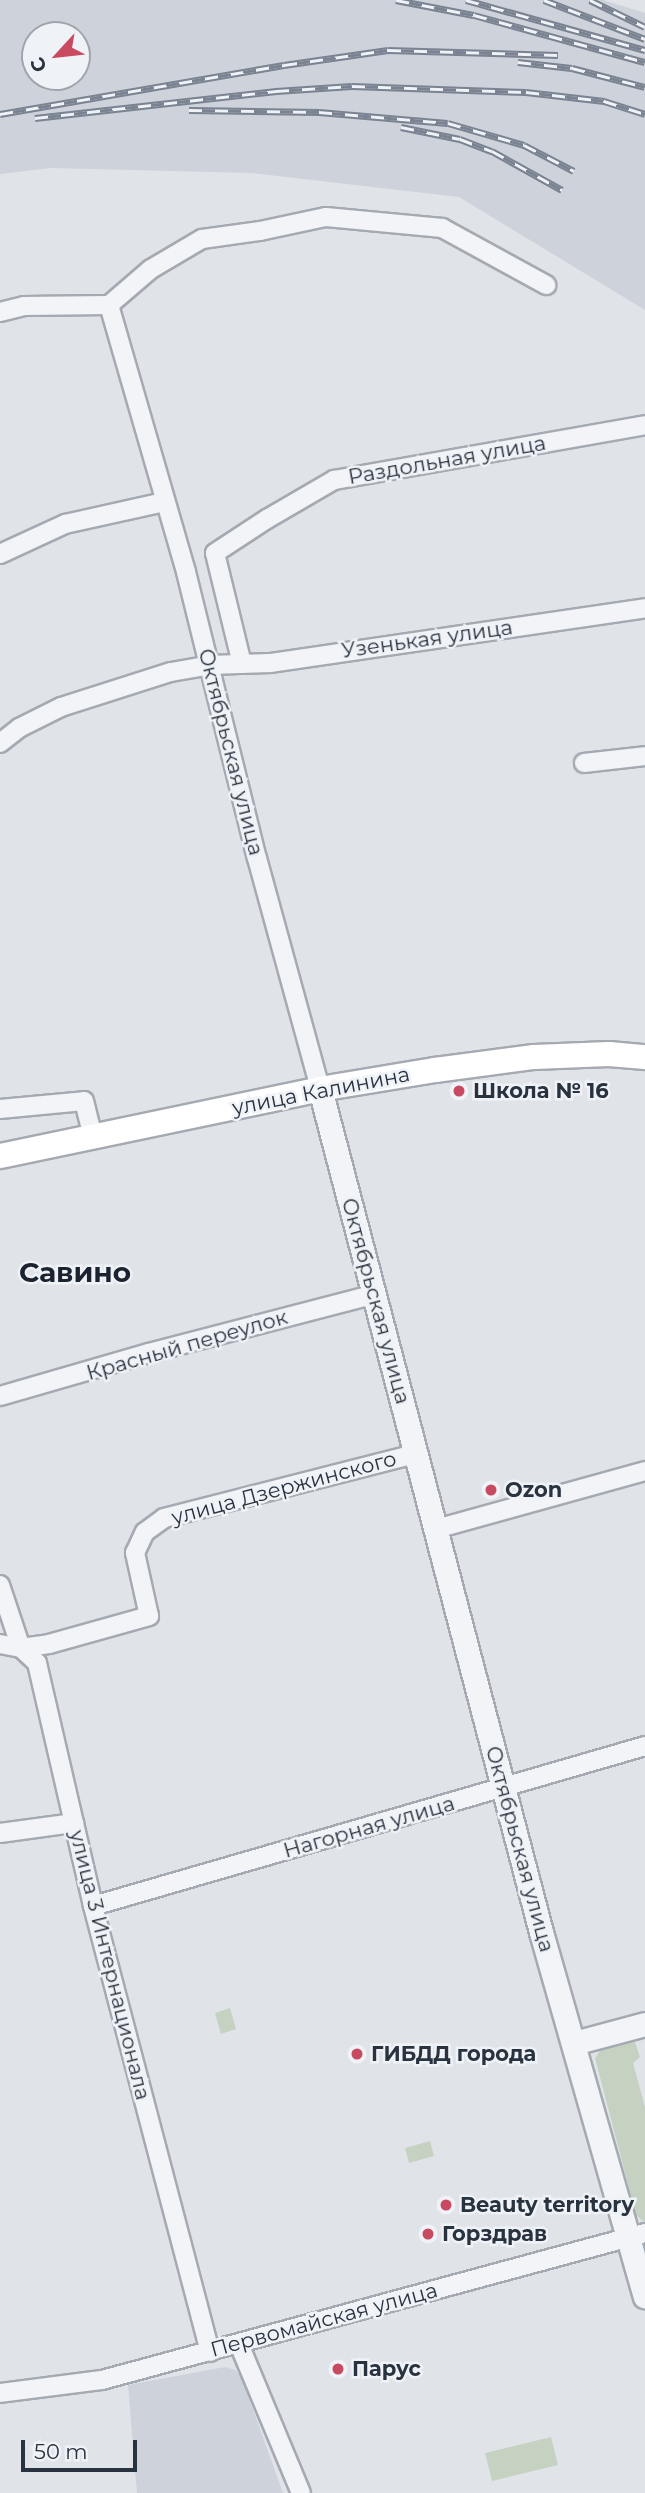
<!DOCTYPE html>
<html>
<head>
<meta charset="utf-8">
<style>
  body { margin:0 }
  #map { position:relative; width:645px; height:2493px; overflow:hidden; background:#e0e3e8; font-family:Montserrat,sans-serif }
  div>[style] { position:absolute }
  .built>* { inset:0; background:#ced2da }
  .green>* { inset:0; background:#c6d2c1 }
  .roads { filter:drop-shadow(2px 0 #a5aab2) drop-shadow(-2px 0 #a5aab2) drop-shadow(0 2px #a5aab2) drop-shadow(0 -2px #a5aab2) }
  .minor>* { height:18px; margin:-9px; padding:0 9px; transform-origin:9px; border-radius:9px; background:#f2f4f7 }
  .tertiary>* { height:23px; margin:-11.5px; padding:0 11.5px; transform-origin:11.5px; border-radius:11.5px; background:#f2f4f7 }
  .secondary>* { height:24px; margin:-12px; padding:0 12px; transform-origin:12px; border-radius:12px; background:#fff }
  .rail>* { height:7px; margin-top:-3.5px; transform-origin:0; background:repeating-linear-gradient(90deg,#eff2f6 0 13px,#7a8391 0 26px); box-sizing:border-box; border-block:2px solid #7a8391 }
  .dots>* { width:19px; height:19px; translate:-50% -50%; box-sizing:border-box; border:4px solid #eff2f6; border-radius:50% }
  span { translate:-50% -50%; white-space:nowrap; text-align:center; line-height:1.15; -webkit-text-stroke:5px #eff2f6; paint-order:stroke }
  .street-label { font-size:21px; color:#29323f }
  .poi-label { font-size:21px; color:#29323f; font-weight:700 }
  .left { translate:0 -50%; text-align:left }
  .district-label { font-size:28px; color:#1b2330; font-weight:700 }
  .north { position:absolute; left:21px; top:21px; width:70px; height:70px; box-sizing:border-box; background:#eff2f6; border:2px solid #a0a5ad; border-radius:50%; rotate:243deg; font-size:19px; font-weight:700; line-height:28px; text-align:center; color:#29323f }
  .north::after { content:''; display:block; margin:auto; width:24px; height:32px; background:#c84a61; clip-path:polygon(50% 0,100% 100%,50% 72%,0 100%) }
  .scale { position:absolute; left:21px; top:2440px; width:116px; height:32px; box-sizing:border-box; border:4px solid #29323f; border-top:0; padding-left:9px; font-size:21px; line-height:24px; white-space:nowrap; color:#29323f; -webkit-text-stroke:5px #eff2f6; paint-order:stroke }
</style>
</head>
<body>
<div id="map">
  <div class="built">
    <i style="clip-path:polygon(evenodd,0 0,603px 0,645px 13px,645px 310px,459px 197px,251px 173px,51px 168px,0 174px,0 0,35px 35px,77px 35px,77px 77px,35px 77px,35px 35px)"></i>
    <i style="clip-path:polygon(225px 2367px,235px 2370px,241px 2376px,283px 2493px,137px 2493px,128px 2385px)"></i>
  </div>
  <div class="green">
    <i style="clip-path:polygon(230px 2008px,236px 2029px,221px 2034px,215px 2013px)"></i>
    <i style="clip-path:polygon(629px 2039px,635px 2042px,640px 2057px,633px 2063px,645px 2107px,645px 2223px,636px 2215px,595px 2058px,603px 2046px)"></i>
    <i style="clip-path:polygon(430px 2141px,434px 2156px,409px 2163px,405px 2148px)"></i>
    <i style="clip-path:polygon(551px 2437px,558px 2465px,492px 2481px,485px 2453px)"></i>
  </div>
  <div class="roads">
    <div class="minor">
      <i style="left:109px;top:305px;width:278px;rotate:73.9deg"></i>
      <i style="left:186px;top:572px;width:295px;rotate:76.1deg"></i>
      <i style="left:257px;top:858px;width:239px;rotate:74.7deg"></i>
      <i style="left:109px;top:305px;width:55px;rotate:-40.6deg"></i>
      <i style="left:151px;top:269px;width:59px;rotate:-30.5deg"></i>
      <i style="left:202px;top:239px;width:59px;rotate:-7.9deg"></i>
      <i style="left:260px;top:231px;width:67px;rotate:-12deg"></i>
      <i style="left:326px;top:217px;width:117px;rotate:5.4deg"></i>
      <i style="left:442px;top:228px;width:119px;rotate:28.7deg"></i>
      <i style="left:0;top:312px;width:25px;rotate:-14deg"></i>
      <i style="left:24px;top:306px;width:85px;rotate:-0.7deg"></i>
      <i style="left:0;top:554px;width:72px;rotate:-24.8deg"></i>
      <i style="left:65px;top:524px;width:101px;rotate:-12.5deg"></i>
      <i style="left:242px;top:664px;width:114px;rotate:-103.7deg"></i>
      <i style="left:215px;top:553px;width:62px;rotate:-33.2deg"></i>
      <i style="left:267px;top:519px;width:78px;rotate:-30.2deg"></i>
      <i style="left:334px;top:480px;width:316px;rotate:-10deg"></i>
      <i style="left:0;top:743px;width:24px;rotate:-38deg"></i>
      <i style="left:19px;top:728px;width:47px;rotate:-26.6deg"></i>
      <i style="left:61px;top:707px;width:115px;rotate:-17.7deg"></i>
      <i style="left:171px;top:672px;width:40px;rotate:-10deg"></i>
      <i style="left:210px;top:665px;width:60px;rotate:-1.9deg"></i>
      <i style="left:270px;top:663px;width:379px;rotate:-8.3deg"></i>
      <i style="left:584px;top:763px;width:61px;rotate:-6.5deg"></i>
      <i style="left:0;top:1109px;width:84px;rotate:-5.4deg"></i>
      <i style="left:84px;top:1101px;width:37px;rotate:76deg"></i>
      <i style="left:0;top:1396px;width:155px;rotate:-16.1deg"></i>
      <i style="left:149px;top:1353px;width:234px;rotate:-14.6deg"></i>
      <i style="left:436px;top:1529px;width:217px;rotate:-15.5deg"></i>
      <i style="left:0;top:1585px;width:66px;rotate:71.6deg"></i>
      <i style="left:21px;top:1648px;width:22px;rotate:43deg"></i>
      <i style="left:37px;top:1663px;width:249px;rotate:77deg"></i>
      <i style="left:93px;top:1906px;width:461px;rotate:75.3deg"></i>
      <i style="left:0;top:1644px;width:21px;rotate:11deg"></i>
      <i style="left:21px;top:1648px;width:28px;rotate:-8deg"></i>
      <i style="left:49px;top:1644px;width:104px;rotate:-15.6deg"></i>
      <i style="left:149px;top:1616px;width:65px;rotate:-102.5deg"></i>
      <i style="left:135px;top:1553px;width:23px;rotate:-65deg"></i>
      <i style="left:145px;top:1532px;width:24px;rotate:-36deg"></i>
      <i style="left:164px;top:1518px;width:260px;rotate:-14.3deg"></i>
      <i style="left:0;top:1833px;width:75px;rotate:-7.7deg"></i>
      <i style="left:93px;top:1906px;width:575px;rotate:-16.16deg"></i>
      <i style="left:239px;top:2344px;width:161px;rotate:67.4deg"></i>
      <i style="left:0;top:2393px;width:103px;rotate:-7.3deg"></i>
      <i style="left:102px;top:2380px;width:563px;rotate:-15.15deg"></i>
    </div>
    <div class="tertiary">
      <i style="left:320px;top:1089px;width:871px;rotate:75.31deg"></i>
      <i style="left:541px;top:1932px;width:379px;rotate:74.1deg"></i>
      <i style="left:574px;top:2043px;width:73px;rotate:-15deg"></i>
    </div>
    <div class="secondary">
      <i style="left:0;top:1156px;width:327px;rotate:-11.8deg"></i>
      <i style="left:320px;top:1089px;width:117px;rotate:-9.4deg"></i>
      <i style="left:435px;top:1070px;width:100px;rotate:-7.5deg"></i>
      <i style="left:534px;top:1057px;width:75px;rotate:-2.3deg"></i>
      <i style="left:609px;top:1054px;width:36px;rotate:5deg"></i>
    </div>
  </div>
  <div class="rail">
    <i style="left:396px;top:0;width:79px;rotate:10.9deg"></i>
    <i style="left:474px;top:15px;width:177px;rotate:15.4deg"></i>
    <i style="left:466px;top:0;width:186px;rotate:15.6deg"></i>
    <i style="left:544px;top:0;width:108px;rotate:21.1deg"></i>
    <i style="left:590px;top:0;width:61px;rotate:26.1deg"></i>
    <i style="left:518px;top:62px;width:54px;rotate:6.3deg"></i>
    <i style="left:572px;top:68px;width:75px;rotate:14.6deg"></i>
    <i style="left:189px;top:110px;width:130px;rotate:0.9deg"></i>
    <i style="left:319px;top:112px;width:129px;rotate:4.9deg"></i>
    <i style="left:448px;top:123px;width:79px;rotate:16.1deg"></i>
    <i style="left:524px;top:145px;width:56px;rotate:27.5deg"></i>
    <i style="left:0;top:114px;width:288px;rotate:-9.8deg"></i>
    <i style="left:284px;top:65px;width:105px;rotate:-8.2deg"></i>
    <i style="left:388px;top:50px;width:170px;rotate:1.7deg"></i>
    <i style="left:35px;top:118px;width:243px;rotate:-6.4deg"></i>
    <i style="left:276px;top:91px;width:76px;rotate:-3.8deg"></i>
    <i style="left:352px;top:86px;width:174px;rotate:2deg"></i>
    <i style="left:526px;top:92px;width:79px;rotate:6.6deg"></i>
    <i style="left:604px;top:101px;width:43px;rotate:17.6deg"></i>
    <i style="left:401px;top:127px;width:60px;rotate:11.5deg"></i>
    <i style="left:460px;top:139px;width:34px;rotate:21deg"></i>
    <i style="left:492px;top:151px;width:80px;rotate:29.1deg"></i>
  </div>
  <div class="dots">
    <i style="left:459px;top:1091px;background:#c84a61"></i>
    <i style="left:491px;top:1490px;background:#c84a61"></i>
    <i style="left:357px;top:2054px;background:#c84a61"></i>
    <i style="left:446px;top:2205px;background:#c84a61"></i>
    <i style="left:428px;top:2234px;background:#c84a61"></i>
    <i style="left:338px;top:2369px;background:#c84a61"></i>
  </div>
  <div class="street-label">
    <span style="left:447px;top:460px;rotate:-10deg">Раздольная улица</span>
    <span style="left:427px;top:639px;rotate:-8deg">Узенькая улица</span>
    <span style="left:231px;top:752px;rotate:76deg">Октябрьская улица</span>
    <span style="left:321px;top:1091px;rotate:-11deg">улица Калинина</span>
    <span style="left:376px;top:1301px;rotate:75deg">Октябрьская улица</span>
    <span style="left:187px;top:1345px;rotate:-16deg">Красный переулок</span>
    <span style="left:284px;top:1488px;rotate:-15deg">улица Дзержинского</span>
    <span style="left:369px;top:1827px;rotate:-16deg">Нагорная улица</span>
    <span style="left:520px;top:1849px;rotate:75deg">Октябрьская улица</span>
    <span style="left:110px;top:1965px;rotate:76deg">улица 3 Интернационала</span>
    <span style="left:324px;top:2320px;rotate:-15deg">Первомайская улица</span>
  </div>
  <div class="poi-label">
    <span class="left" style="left:473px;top:1091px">Школа № 16</span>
    <span class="left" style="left:505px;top:1490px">Ozon</span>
    <span class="left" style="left:371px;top:2054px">ГИБДД города</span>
    <span class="left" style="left:460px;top:2205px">Beauty territory</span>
    <span class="left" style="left:442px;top:2234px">Горздрав</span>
    <span class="left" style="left:352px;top:2369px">Парус</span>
  </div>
  <div class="district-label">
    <span style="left:75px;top:1272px">Савино</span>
  </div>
  <div class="north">С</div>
  <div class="scale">50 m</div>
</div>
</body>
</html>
